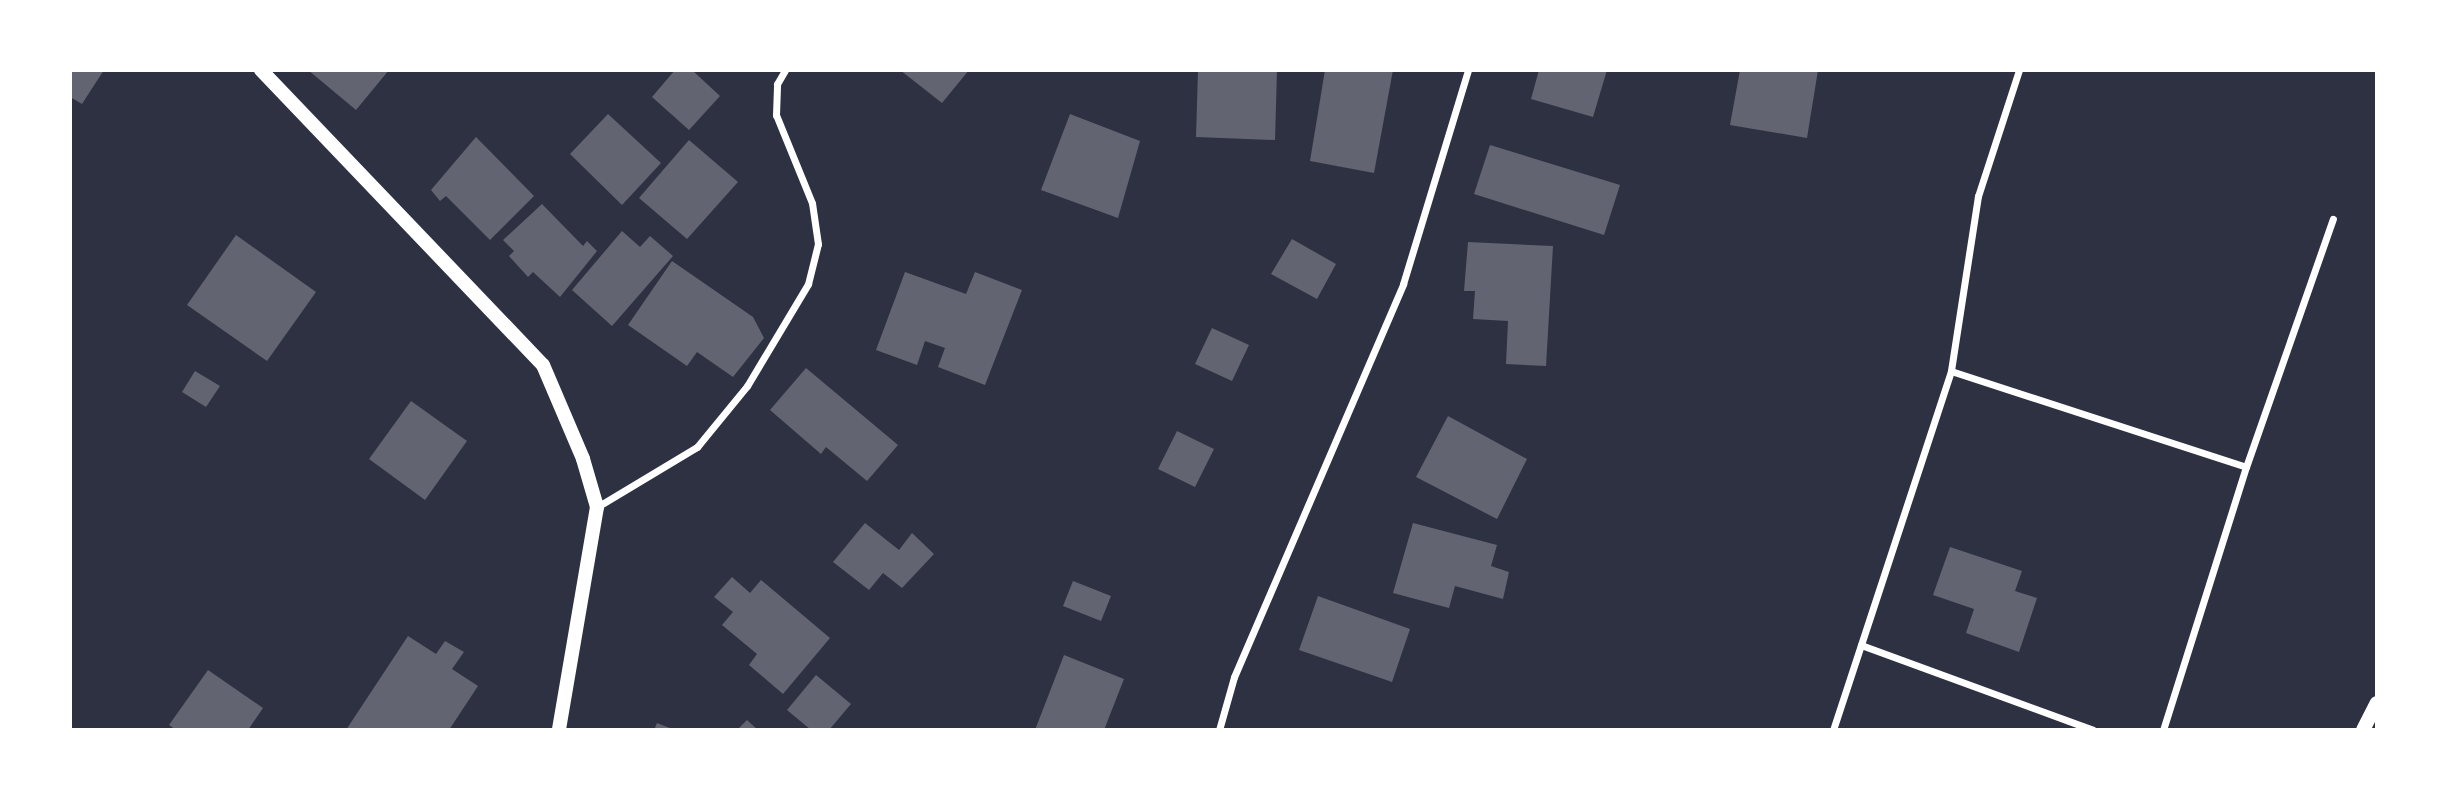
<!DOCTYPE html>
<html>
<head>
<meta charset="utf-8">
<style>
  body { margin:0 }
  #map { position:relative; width:2447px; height:800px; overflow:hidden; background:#2d3142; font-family:"DM Sans",sans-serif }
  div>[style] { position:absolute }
  .building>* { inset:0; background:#626471 }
  .minor>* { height:7px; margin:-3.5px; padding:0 3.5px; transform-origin:3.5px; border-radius:3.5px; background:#fff }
  .secondary>* { height:14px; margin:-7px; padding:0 7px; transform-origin:7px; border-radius:7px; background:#fff }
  span { translate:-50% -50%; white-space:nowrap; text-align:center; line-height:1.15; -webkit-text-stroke:5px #fff; paint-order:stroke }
  .frame { position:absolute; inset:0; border:72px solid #fff; pointer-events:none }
</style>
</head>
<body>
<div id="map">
  <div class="building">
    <i style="clip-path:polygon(70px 70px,104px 70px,82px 104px,70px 97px)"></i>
    <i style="clip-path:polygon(308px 70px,389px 70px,356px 110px)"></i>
    <i style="clip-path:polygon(675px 70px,692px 70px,720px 96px,689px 130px,652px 97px)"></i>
    <i style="clip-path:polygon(900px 70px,969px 70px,942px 103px)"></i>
    <i style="clip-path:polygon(1198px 70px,1277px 70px,1275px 140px,1196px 137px)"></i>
    <i style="clip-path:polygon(1325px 70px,1393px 70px,1374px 173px,1310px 161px)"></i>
    <i style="clip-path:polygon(1539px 70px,1607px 70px,1593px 117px,1531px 99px)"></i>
    <i style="clip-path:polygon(1740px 70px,1818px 70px,1807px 138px,1730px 125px)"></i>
    <i style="clip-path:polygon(608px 114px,661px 163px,622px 205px,570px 154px)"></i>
    <i style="clip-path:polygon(1070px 114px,1140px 141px,1118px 218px,1041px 190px)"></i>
    <i style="clip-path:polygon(476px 137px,534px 196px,490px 240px,446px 196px,440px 201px,431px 190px)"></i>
    <i style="clip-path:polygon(689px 140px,738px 182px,687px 239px,639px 198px)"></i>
    <i style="clip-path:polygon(1490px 145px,1620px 185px,1604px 235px,1474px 194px)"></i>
    <i style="clip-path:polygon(542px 204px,583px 246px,587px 241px,597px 251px,560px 297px,533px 272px,528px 277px,509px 256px,514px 251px,503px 240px)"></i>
    <i style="clip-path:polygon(622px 231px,640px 247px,650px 236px,673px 256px,612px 326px,572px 290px)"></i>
    <i style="clip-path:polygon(236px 235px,316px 292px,267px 361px,187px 305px)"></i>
    <i style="clip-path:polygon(1292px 239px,1336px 264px,1317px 299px,1271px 274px)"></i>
    <i style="clip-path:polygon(1468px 242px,1553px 246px,1546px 366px,1506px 364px,1508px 321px,1473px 319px,1475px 291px,1464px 291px)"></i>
    <i style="clip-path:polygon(672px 261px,753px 317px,764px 338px,733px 377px,697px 352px,687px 366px,628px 325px)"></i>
    <i style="clip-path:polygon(905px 272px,966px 294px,975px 272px,1022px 290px,985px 385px,938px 367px,945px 348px,925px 341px,917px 365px,876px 350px)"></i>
    <i style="clip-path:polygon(1212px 328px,1249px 345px,1232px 381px,1195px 364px)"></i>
    <i style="clip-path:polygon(806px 368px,898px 445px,867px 481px,826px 447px,821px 454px,770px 410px)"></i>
    <i style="clip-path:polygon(195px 371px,220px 386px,206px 407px,182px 392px)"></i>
    <i style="clip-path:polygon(411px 401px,467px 441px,425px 500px,369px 459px)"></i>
    <i style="clip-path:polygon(1448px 416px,1527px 459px,1497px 519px,1416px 477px)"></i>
    <i style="clip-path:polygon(1177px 431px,1214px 449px,1195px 487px,1158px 469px)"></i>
    <i style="clip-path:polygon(865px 523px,899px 550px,912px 533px,934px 554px,902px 588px,883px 573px,869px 590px,833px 562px)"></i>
    <i style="clip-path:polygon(1413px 523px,1497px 545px,1491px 566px,1509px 572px,1503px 599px,1455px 586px,1449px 608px,1393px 593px)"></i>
    <i style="clip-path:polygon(1950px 547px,2022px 571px,2015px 591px,2037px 598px,2019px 652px,1966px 633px,1974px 609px,1933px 595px)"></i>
    <i style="clip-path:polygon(732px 577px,750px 593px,761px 580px,830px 638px,783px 694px,749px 665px,757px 654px,722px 625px,733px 612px,714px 597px)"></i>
    <i style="clip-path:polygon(1073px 581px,1111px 596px,1101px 621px,1063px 606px)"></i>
    <i style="clip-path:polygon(1318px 596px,1410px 629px,1392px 682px,1299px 650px)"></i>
    <i style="clip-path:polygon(408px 636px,436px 654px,445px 641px,464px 652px,452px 669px,478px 686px,449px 730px,346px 730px)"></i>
    <i style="clip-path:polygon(1064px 655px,1124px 679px,1104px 730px,1035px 730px)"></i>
    <i style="clip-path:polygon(208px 670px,263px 708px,248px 730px,176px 730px,169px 725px)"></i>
    <i style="clip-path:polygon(816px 675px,851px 704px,829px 730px,811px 730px,787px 710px)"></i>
    <i style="clip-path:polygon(747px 720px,758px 730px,737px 730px)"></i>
    <i style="clip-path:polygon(657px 723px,675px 730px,654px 730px)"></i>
  </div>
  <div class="minor">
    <i style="left:2019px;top:70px;width:133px;rotate:108deg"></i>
    <i style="left:1978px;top:196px;width:177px;rotate:98.8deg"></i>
    <i style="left:1951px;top:371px;width:288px;rotate:108.2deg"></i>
    <i style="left:1861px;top:645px;width:247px;rotate:20.1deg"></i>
    <i style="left:1951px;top:371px;width:310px;rotate:18deg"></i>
    <i style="left:597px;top:507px;width:117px;rotate:-31deg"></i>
    <i style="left:697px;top:447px;width:79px;rotate:-50.7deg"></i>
    <i style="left:747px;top:386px;width:119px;rotate:-59.1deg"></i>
    <i style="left:808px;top:284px;width:41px;rotate:-76deg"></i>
    <i style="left:818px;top:244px;width:41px;rotate:-98.3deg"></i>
    <i style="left:812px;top:203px;width:95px;rotate:-112.2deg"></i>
    <i style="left:776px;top:115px;width:31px;rotate:-88deg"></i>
    <i style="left:777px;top:84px;width:16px;rotate:-60deg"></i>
    <i style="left:1219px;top:730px;width:55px;rotate:-74.2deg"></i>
    <i style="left:1234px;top:677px;width:428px;rotate:-66.7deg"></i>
    <i style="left:1403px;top:284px;width:224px;rotate:-73.1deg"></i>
    <i style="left:1833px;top:730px;width:89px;rotate:-71.8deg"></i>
    <i style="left:2163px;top:730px;width:276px;rotate:-72.5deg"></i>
    <i style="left:2246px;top:467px;width:263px;rotate:-70.7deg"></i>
  </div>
  <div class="secondary">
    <i style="left:261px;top:70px;width:408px;rotate:46.3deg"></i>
    <i style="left:543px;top:365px;width:102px;rotate:66.9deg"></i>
    <i style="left:583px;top:459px;width:50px;rotate:73.7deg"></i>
    <i style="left:597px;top:507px;width:226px;rotate:99.7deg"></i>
    <i style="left:2363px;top:730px;width:30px;rotate:-63deg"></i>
  </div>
  <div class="frame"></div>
</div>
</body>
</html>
